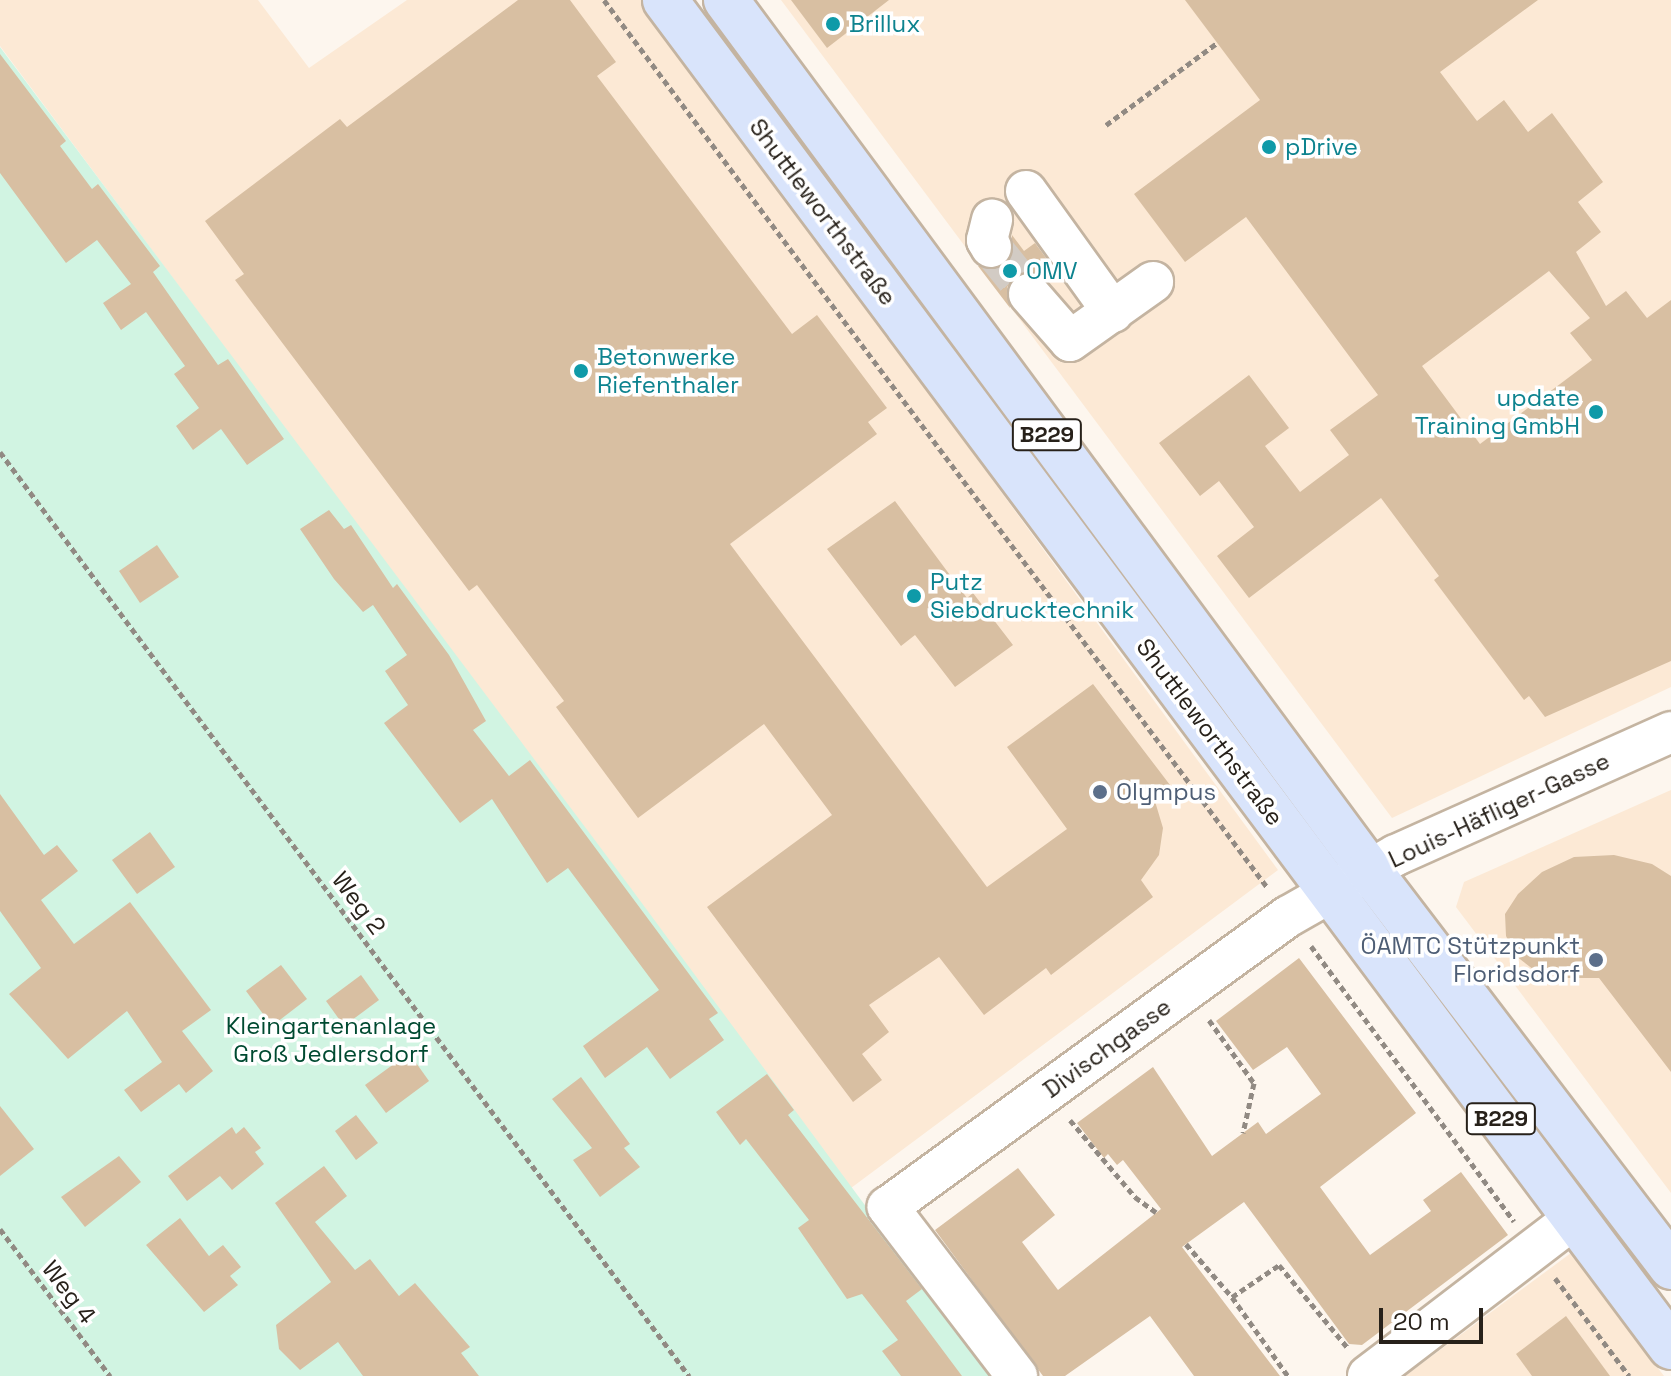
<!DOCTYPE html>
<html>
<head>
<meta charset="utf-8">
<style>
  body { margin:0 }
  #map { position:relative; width:1671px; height:1376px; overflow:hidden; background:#fdf6ee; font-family:"Space Grotesk",sans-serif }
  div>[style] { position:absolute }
  .built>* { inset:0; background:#fce9d5 }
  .green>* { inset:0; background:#d1f4e2 }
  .building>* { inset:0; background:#d8bfa2 }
  .minor-tunnel>* { height:40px; margin-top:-20px; transform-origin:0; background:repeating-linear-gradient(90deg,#d2cbc4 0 40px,transparent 0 60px) }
  .path>* { height:5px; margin-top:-2.5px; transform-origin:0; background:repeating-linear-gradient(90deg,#918a83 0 6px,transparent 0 10px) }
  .roads { filter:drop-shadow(2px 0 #c4b4a1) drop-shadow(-2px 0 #c4b4a1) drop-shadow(0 2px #c4b4a1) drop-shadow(0 -2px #c4b4a1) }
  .minor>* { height:40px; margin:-20px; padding:0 20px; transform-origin:20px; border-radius:20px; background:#fff }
  .major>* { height:44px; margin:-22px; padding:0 22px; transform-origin:22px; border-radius:22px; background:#d9e4fb }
  .dots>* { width:22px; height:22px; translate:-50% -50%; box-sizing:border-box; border:4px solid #fff; border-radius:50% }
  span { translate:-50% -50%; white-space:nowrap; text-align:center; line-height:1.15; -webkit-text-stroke:7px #fff; paint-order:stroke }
  .shield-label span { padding:2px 6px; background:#fff; border:2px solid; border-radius:6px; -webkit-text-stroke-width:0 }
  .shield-label { font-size:22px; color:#27211a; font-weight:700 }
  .culture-label { font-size:24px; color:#0d838f }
  .left { translate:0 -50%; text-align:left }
  .right { translate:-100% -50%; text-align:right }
  .street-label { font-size:24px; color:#27211a }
  .service-label { font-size:24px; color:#4e5e75 }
  .park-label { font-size:24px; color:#004a31 }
  .scale { position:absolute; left:1379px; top:1308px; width:104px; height:36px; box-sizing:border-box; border:4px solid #27211a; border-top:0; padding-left:10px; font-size:24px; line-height:28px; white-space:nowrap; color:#27211a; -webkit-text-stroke:6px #fff; paint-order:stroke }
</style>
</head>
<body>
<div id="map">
  <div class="built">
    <i style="clip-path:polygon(0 0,258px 0,309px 68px,407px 0,641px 0,1278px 870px,851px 1188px,0 46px)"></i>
    <i style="clip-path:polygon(781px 0,1671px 0,1671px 687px,1392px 818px)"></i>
    <i style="clip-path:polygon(1671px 790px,1671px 1193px,1456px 907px,1464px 882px)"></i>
    <i style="clip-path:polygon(1571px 1253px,1664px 1376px,1405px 1376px)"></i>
  </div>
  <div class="green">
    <i style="clip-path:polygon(0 47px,630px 887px,991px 1376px,0 1376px)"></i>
  </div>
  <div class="building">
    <i style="clip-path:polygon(518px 0,570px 0,616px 62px,597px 76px,792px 334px,817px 315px,887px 408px,868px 422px,877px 434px,730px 544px,987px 887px,1067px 829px,1007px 747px,1093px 684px,1170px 785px,1154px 798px,1163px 828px,1159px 855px,1141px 880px,1153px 897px,1051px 975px,1046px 968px,984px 1015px,939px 957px,869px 1005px,889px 1032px,862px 1054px,882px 1080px,853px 1102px,707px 907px,832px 815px,764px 724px,638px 818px,556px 707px,564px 701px,477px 585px,469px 591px,235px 280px,244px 274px,205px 221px,340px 119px,347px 127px)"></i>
    <i style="clip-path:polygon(791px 0,889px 0,827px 48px)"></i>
    <i style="clip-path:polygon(evenodd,1185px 0,1538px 0,1440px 72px,1477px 121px,1504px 100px,1528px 132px,1552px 113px,1603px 182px,1578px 202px,1601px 232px,1576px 252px,1606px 306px,1626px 291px,1647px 318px,1671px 300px,1671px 661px,1545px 717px,1529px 696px,1524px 700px,1434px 580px,1439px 576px,1381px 498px,1249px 598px,1217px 556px,1254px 527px,1219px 481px,1200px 496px,1159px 443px,1249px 375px,1289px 428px,1265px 446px,1300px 492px,1349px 455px,1330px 430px,1378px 395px,1246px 217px,1185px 262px,1134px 194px,1260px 100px,1185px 0,1549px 271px,1590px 318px,1570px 333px,1592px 360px,1480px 444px,1422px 366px,1549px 271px)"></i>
    <i style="clip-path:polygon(0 54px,66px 141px,60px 146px,92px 189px,98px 184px,160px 266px,153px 272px,218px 365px,228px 359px,284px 439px,247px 465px,221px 429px,193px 450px,176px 426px,199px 408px,174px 374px,185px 366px,146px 312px,121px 330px,103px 303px,131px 284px,97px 240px,66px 263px,0 173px)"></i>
    <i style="clip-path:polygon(1012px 235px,1024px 251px,1035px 243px,1057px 273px,1047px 280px,1036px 272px,1015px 276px,1007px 287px,1010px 308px,978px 266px,1003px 266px,1011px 258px)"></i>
    <i style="clip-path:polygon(895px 501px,967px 598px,973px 593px,1013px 645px,955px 687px,915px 635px,901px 646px,827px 549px)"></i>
    <i style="clip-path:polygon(329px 510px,344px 529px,351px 525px,393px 588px,397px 584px,449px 655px,486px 721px,473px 730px,509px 776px,530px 760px,718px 1013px,709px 1019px,724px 1040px,670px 1079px,647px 1047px,605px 1078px,583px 1046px,659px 990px,568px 868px,547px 883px,492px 799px,460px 823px,384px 723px,408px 705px,385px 671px,407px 655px,373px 605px,363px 612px,334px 579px,300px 529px)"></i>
    <i style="clip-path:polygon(157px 545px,179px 577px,140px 603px,119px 571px)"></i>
    <i style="clip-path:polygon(0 794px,44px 855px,57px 845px,78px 871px,41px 900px,74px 944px,130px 902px,211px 1010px,182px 1031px,213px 1071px,186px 1093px,179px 1084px,141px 1112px,124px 1090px,162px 1062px,127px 1011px,68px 1059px,9px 994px,41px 968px,0 911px)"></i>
    <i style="clip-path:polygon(150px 832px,175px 867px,137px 894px,112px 860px)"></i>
    <i style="clip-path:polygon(1614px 855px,1652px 864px,1671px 876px,1671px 1072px,1599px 978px,1561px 978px,1534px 970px,1516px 956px,1506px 936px,1505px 914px,1518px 894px,1542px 872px,1574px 857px)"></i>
    <i style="clip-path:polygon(1299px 958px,1416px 1113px,1320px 1187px,1370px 1255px,1431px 1211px,1423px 1200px,1461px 1172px,1508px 1235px,1362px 1345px,1349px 1344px,1244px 1202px,1182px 1247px,1280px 1376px,1194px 1376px,1150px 1316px,1065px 1376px,1043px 1376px,935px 1230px,1018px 1168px,1055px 1215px,1022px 1242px,1058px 1290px,1161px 1209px,1123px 1160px,1117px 1165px,1108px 1154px,1104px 1158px,1077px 1123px,1153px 1067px,1212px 1156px,1258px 1122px,1266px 1134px,1321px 1094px,1287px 1047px,1253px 1070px,1216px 1021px)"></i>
    <i style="clip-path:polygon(281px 965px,307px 999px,272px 1026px,246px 991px)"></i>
    <i style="clip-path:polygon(361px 975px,379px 1000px,344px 1026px,326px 1001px)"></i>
    <i style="clip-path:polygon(409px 1053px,429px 1081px,386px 1113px,365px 1085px)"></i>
    <i style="clip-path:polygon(767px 1074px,794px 1110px,788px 1115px,922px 1289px,906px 1301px,962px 1376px,901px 1376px,882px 1351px,898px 1340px,862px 1294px,847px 1299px,798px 1228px,809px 1220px,746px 1139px,740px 1145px,716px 1112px)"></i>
    <i style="clip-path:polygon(581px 1077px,630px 1144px,624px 1148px,640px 1167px,600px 1197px,573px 1160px,592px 1148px,552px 1099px)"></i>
    <i style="clip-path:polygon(0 1106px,34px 1149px,0 1176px)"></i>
    <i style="clip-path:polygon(356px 1115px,378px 1143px,356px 1160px,335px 1131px)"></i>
    <i style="clip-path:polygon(232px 1127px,236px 1134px,244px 1127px,261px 1148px,255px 1152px,264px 1164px,232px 1190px,220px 1176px,187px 1201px,168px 1176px)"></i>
    <i style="clip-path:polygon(119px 1156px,141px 1182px,85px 1227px,61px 1197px)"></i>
    <i style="clip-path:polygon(324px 1166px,347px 1196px,315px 1222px,355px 1270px,370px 1259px,399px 1296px,415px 1283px,470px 1347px,461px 1353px,479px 1376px,363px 1376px,338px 1342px,300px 1370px,279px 1349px,276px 1325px,331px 1282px,275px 1203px)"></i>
    <i style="clip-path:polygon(180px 1218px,209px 1256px,223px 1245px,241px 1267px,230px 1276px,238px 1285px,204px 1312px,146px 1245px)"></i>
    <i style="clip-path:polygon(1566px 1316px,1610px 1376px,1532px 1376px,1516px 1354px)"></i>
  </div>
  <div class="minor-tunnel">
    <i style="left:991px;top:247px;width:60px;rotate:51deg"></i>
  </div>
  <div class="path">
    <i style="left:604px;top:0;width:1107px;rotate:53.22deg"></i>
    <i style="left:1106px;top:125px;width:138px;rotate:-36.5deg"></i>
    <i style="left:0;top:452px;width:1153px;rotate:53.29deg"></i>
    <i style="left:1311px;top:946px;width:342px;rotate:53.6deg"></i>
    <i style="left:1209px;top:1020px;width:77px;rotate:54.5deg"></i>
    <i style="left:1254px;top:1083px;width:51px;rotate:102.4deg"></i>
    <i style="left:1070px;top:1120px;width:101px;rotate:49.8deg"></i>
    <i style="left:1135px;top:1197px;width:26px;rotate:36deg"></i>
    <i style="left:0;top:1229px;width:184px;rotate:53.2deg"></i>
    <i style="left:1186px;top:1244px;width:70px;rotate:49deg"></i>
    <i style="left:1232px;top:1297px;width:97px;rotate:54.7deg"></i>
    <i style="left:1555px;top:1278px;width:123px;rotate:52.9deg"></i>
    <i style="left:1232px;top:1297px;width:57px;rotate:-34.2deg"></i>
    <i style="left:1279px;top:1265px;width:107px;rotate:50.3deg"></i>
  </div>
  <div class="roads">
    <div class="minor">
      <i style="left:1026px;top:191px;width:149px;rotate:54.3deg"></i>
      <i style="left:991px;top:247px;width:8px;rotate:-120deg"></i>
      <i style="left:987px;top:240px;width:21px;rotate:-76deg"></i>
      <i style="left:1029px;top:294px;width:62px;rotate:48.9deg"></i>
      <i style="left:1070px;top:341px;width:102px;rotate:-35.4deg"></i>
      <i style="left:1017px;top:1376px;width:213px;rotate:-127.4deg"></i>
      <i style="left:888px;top:1207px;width:495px;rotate:-36deg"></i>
      <i style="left:1289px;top:916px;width:123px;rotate:-29.7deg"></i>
      <i style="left:1396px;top:855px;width:301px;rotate:-24.1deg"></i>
      <i style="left:1368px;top:1376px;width:260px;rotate:-37.4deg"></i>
    </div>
    <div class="major">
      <i style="left:665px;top:0;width:1681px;rotate:53.25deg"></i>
      <i style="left:726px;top:0;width:1082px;rotate:53.53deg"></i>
      <i style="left:1369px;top:870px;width:499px;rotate:52.7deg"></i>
    </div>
  </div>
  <div class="dots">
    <i style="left:833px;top:24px;background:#0f9aa8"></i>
    <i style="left:1269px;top:147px;background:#0f9aa8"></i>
    <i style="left:1010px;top:271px;background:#0f9aa8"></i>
    <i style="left:581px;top:371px;background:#0f9aa8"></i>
    <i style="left:1596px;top:412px;background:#0f9aa8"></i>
    <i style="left:914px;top:596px;background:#0f9aa8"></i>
    <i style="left:1100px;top:792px;background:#5c6f8a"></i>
    <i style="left:1596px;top:960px;background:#5c6f8a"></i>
  </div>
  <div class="shield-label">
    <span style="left:1047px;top:435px">B229</span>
    <span style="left:1501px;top:1119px">B229</span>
  </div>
  <div class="culture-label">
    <span class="left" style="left:849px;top:24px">Brillux</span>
    <span class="left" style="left:1285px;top:147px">pDrive</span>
    <span class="left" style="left:1026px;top:271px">OMV</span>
    <span class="left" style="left:597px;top:371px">Betonwerke<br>Riefenthaler</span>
    <span class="right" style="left:1580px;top:412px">update<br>Training GmbH</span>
    <span class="left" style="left:930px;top:596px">Putz<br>Siebdrucktechnik</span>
  </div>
  <div class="street-label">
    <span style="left:823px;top:212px;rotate:53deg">Shuttleworthstraße</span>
    <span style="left:1210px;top:732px;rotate:53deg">Shuttleworthstraße</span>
    <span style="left:1499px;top:810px;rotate:-25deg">Louis-Häfliger-Gasse</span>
    <span style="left:359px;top:903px;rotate:53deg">Weg 2</span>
    <span style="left:1107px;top:1048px;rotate:-36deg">Divischgasse</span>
    <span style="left:69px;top:1292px;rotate:53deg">Weg 4</span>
  </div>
  <div class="service-label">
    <span class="left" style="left:1116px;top:792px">Olympus</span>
    <span class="right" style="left:1580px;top:960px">ÖAMTC Stützpunkt<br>Floridsdorf</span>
  </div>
  <div class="park-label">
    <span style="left:331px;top:1040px">Kleingartenanlage<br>Groß Jedlersdorf</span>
  </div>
  <div class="scale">20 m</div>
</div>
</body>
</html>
